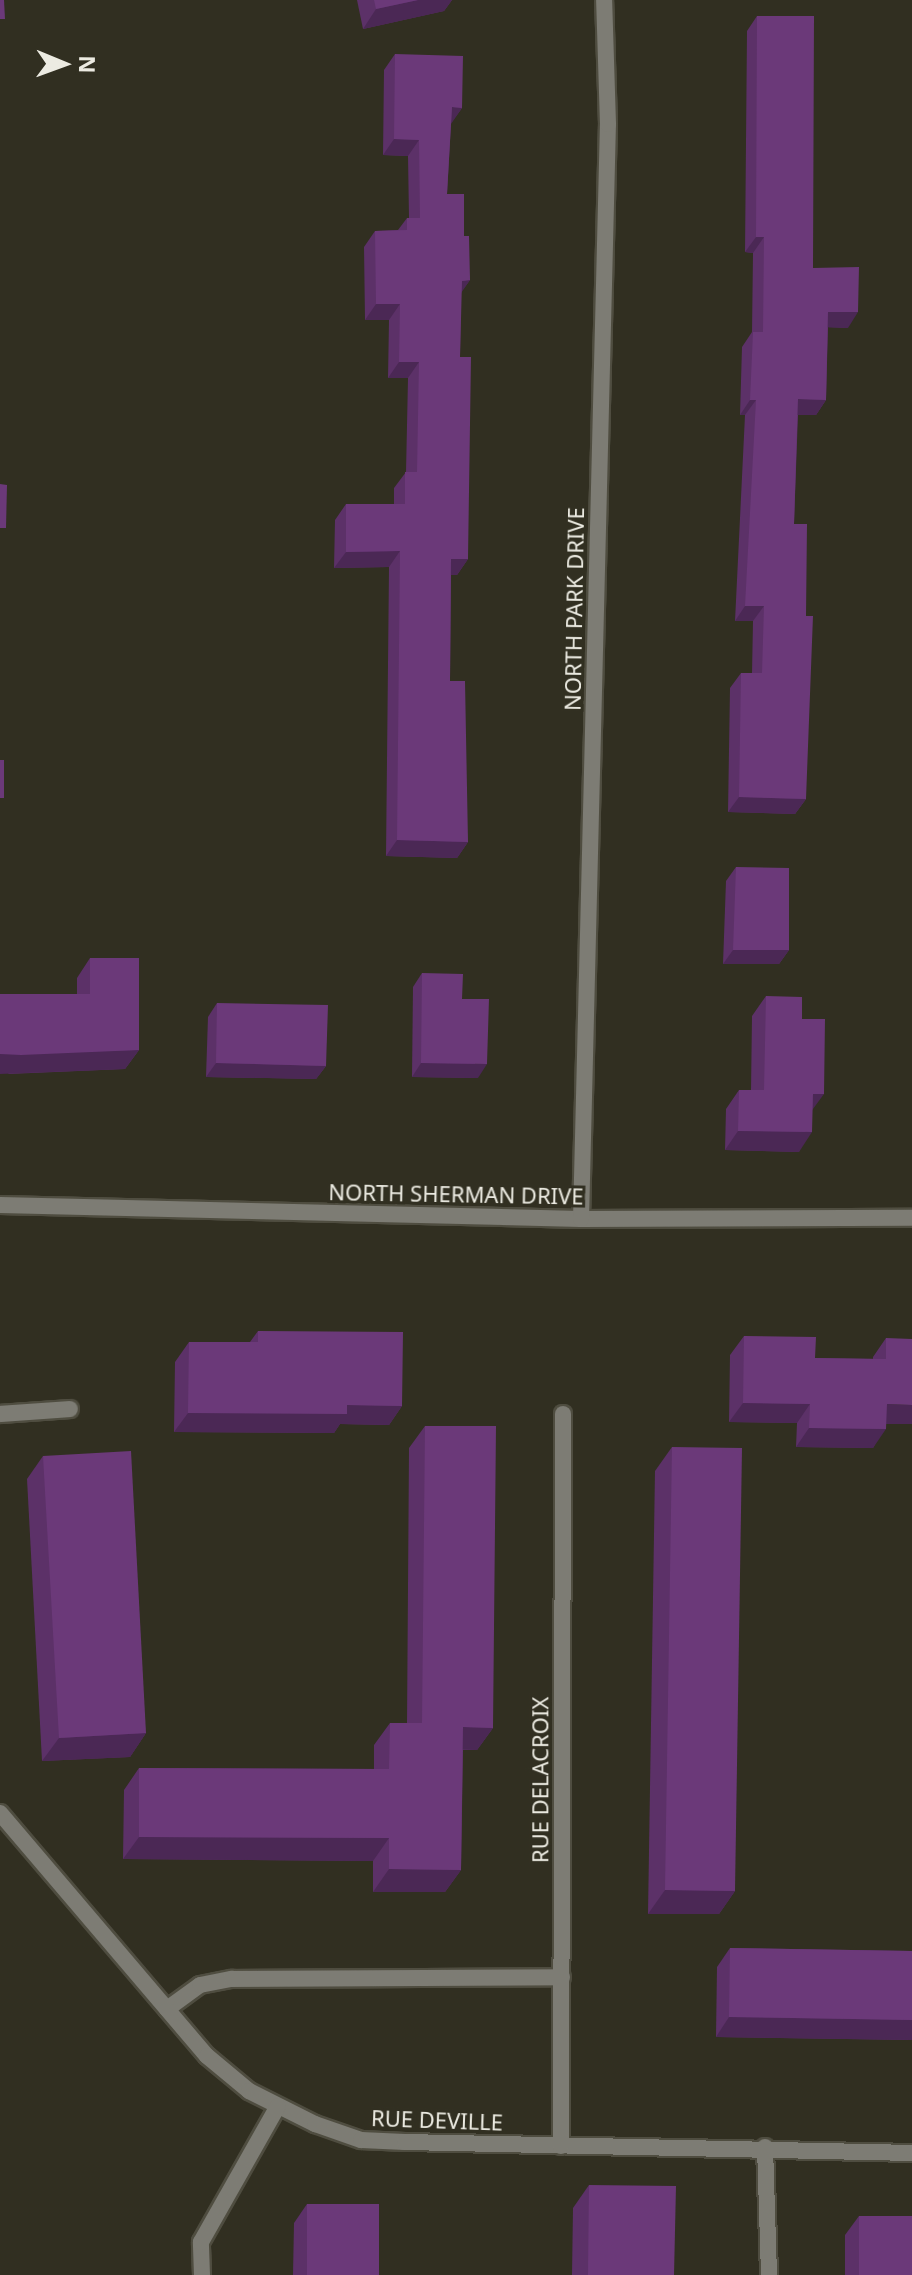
<!DOCTYPE html>
<html>
<head>
<meta charset="utf-8">
<style>
  body { margin:0 }
  #map { position:relative; width:912px; height:2275px; overflow:hidden; background:#312f21; font-family:"Noto Sans",sans-serif }
  div>[style] { position:absolute }
  .roads { filter:drop-shadow(2px 0 #4f4d40) drop-shadow(-2px 0 #4f4d40) drop-shadow(0 2px #4f4d40) drop-shadow(0 -2px #4f4d40) }
  .lane>* { height:16px; margin:-8px; padding:0 8px; transform-origin:8px; border-radius:8px; background:#7d7c74 }
  .street>* { height:16px; margin:-8px; padding:0 8px; transform-origin:8px; border-radius:8px; background:#7d7c74 }
  .wall>* { inset:0; background:#5c3168 }
  .shaded-wall>* { inset:0; background:#4b2855 }
  .building>* { inset:0; background:#6b3979 }
  span { translate:-50% -50%; white-space:nowrap; text-align:center; line-height:1.15; -webkit-text-stroke:6px #312f21; paint-order:stroke }
  .street-label { font-size:22px; color:#ecebe2 }
  .north { position:absolute; left:24px; top:24px; width:80px; height:80px; -webkit-text-stroke:6px #312f21; paint-order:stroke; rotate:91deg; font-size:22px; font-weight:700; line-height:32px; text-align:center; color:#ecebe2 }
  .north::after { content:''; display:block; margin:auto; width:28px; height:36px; background:#ecebe2; clip-path:polygon(50% 0,100% 100%,50% 72%,0 100%) }
</style>
</head>
<body>
<div id="map">
  <div class="roads">
    <div class="lane">
      <i style="left:0;top:1414px;width:70px;rotate:-4.1deg"></i>
      <i style="left:167px;top:2009px;width:41px;rotate:-36deg"></i>
      <i style="left:200px;top:1985px;width:33px;rotate:-11deg"></i>
      <i style="left:232px;top:1979px;width:330px;rotate:-0.3deg"></i>
    </div>
    <div class="street">
      <i style="left:0;top:1205px;width:581px;rotate:1.38deg"></i>
      <i style="left:581px;top:1219px;width:331px;rotate:-0.2deg"></i>
      <i style="left:581px;top:1219px;width:1095px;rotate:-88.59deg"></i>
      <i style="left:608px;top:124px;width:124px;rotate:-91.8deg"></i>
      <i style="left:0;top:1813px;width:319px;rotate:49.6deg"></i>
      <i style="left:207px;top:2056px;width:55px;rotate:39.8deg"></i>
      <i style="left:249px;top:2091px;width:74px;rotate:26.6deg"></i>
      <i style="left:315px;top:2124px;width:49px;rotate:19.2deg"></i>
      <i style="left:361px;top:2140px;width:44px;rotate:2.6deg"></i>
      <i style="left:405px;top:2142px;width:507px;rotate:1.24deg"></i>
      <i style="left:561px;top:2146px;width:732px;rotate:-89.84deg"></i>
      <i style="left:765px;top:2147px;width:128px;rotate:88.2deg"></i>
      <i style="left:202px;top:2275px;width:33px;rotate:-92deg"></i>
      <i style="left:201px;top:2242px;width:156px;rotate:-60.5deg"></i>
    </div>
  </div>
  <div class="wall">
    <i style="clip-path:polygon(357px 0,452px 0,444px 11px,363px 29px)"></i>
    <i style="clip-path:polygon(757px 16px,813px 268px,848px 328px,828px 327px,826px 400px,816px 415px,798px 415px,794px 524px,806px 799px,795px 814px,728px 812px,730px 688px,741px 673px,752px 673px,753px 621px,735px 621px,745px 415px,740px 415px,742px 347px,752px 332px,753px 253px,745px 252px,747px 31px)"></i>
    <i style="clip-path:polygon(395px 54px,462px 108px,451px 123px,447px 194px,464px 236px,470px 280px,461px 292px,460px 357px,468px 559px,457px 575px,451px 575px,450px 681px,468px 842px,457px 858px,386px 856px,389px 567px,334px 568px,335px 520px,346px 504px,394px 504px,394px 488px,406px 472px,408px 378px,388px 378px,389px 320px,365px 320px,364px 247px,375px 231px,398px 230px,407px 218px,409px 218px,408px 156px,383px 155px,384px 70px)"></i>
    <i style="clip-path:polygon(736px 867px,789px 950px,779px 964px,723px 964px,726px 881px)"></i>
    <i style="clip-path:polygon(90px 958px,139px 1050px,125px 1069px,8px 1074px,77px 994px,77px 978px)"></i>
    <i style="clip-path:polygon(422px 973px,462px 999px,478px 1078px,412px 1077px,413px 987px)"></i>
    <i style="clip-path:polygon(766px 996px,802px 1019px,812px 1110px,799px 1152px,725px 1150px,726px 1109px,739px 1090px,751px 1090px,752px 1016px)"></i>
    <i style="clip-path:polygon(217px 1003px,326px 1066px,316px 1079px,206px 1077px,208px 1017px)"></i>
    <i style="clip-path:polygon(258px 1331px,402px 1406px,389px 1425px,340px 1424px,334px 1433px,174px 1432px,175px 1362px,189px 1342px,250px 1342px)"></i>
    <i style="clip-path:polygon(744px 1336px,815px 1358px,873px 1359px,873px 1357px,886px 1338px,886px 1424px,873px 1448px,796px 1447px,797px 1423px,729px 1422px,730px 1355px)"></i>
    <i style="clip-path:polygon(425px 1426px,493px 1728px,477px 1750px,463px 1750px,461px 1870px,445px 1892px,373px 1892px,373px 1861px,123px 1859px,124px 1790px,139px 1768px,374px 1769px,374px 1745px,390px 1723px,407px 1723px,409px 1448px)"></i>
    <i style="clip-path:polygon(672px 1447px,735px 1891px,719px 1914px,648px 1914px,655px 1471px)"></i>
    <i style="clip-path:polygon(43px 1456px,146px 1733px,130px 1757px,42px 1761px,27px 1479px)"></i>
    <i style="clip-path:polygon(730px 1948px,912px 1951px,912px 2040px,716px 2037px,717px 1967px)"></i>
    <i style="clip-path:polygon(589px 2185px,674px 2275px,572px 2275px,573px 2208px)"></i>
    <i style="clip-path:polygon(307px 2204px,379px 2275px,293px 2275px,294px 2223px)"></i>
    <i style="clip-path:polygon(859px 2216px,912px 2275px,845px 2275px,845px 2235px)"></i>
  </div>
  <div class="shaded-wall">
    <i style="clip-path:polygon(418px 0,452px 0,444px 11px,363px 29px,376px 9px)"></i>
    <i style="clip-path:polygon(452px 107px,462px 108px,451px 124px)"></i>
    <i style="clip-path:polygon(394px 139px,419px 140px,408px 156px,383px 155px)"></i>
    <i style="clip-path:polygon(756px 237px,764px 237px,753px 253px,745px 252px)"></i>
    <i style="clip-path:polygon(470px 280px,459px 296px,462px 281px)"></i>
    <i style="clip-path:polygon(376px 304px,400px 304px,389px 320px,365px 320px)"></i>
    <i style="clip-path:polygon(828px 312px,858px 312px,848px 328px,817px 327px)"></i>
    <i style="clip-path:polygon(399px 362px,419px 362px,408px 378px,388px 378px)"></i>
    <i style="clip-path:polygon(798px 399px,826px 400px,816px 415px,788px 415px)"></i>
    <i style="clip-path:polygon(750px 400px,756px 400px,745px 415px,740px 415px)"></i>
    <i style="clip-path:polygon(400px 551px,389px 567px,334px 568px,346px 552px)"></i>
    <i style="clip-path:polygon(451px 559px,468px 559px,457px 575px,440px 575px)"></i>
    <i style="clip-path:polygon(745px 606px,764px 606px,753px 621px,735px 621px)"></i>
    <i style="clip-path:polygon(739px 797px,806px 799px,795px 814px,728px 812px)"></i>
    <i style="clip-path:polygon(397px 840px,468px 842px,457px 858px,386px 856px)"></i>
    <i style="clip-path:polygon(733px 950px,789px 950px,779px 964px,723px 964px)"></i>
    <i style="clip-path:polygon(139px 1050px,125px 1069px,0 1074px,0 1054px)"></i>
    <i style="clip-path:polygon(216px 1063px,326px 1066px,316px 1079px,206px 1077px)"></i>
    <i style="clip-path:polygon(421px 1063px,487px 1064px,478px 1078px,412px 1077px)"></i>
    <i style="clip-path:polygon(813px 1094px,824px 1094px,810px 1113px)"></i>
    <i style="clip-path:polygon(738px 1131px,812px 1132px,799px 1152px,725px 1150px)"></i>
    <i style="clip-path:polygon(743px 1403px,810px 1404px,797px 1423px,729px 1422px)"></i>
    <i style="clip-path:polygon(887px 1404px,912px 1405px,912px 1424px,873px 1424px)"></i>
    <i style="clip-path:polygon(347px 1405px,402px 1406px,389px 1425px,340px 1424px,334px 1433px,174px 1432px,188px 1413px)"></i>
    <i style="clip-path:polygon(809px 1428px,886px 1429px,873px 1448px,796px 1447px)"></i>
    <i style="clip-path:polygon(463px 1727px,493px 1728px,477px 1750px,447px 1749px)"></i>
    <i style="clip-path:polygon(146px 1733px,130px 1757px,42px 1761px,59px 1738px)"></i>
    <i style="clip-path:polygon(139px 1837px,389px 1838px,373px 1861px,123px 1859px)"></i>
    <i style="clip-path:polygon(389px 1869px,461px 1870px,445px 1892px,373px 1892px)"></i>
    <i style="clip-path:polygon(665px 1890px,735px 1891px,719px 1914px,648px 1914px)"></i>
    <i style="clip-path:polygon(729px 2017px,912px 2020px,912px 2040px,716px 2037px)"></i>
  </div>
  <div class="building">
    <i style="clip-path:polygon(0 0,4px 0,5px 19px,0 19px)"></i>
    <i style="clip-path:polygon(374px 0,418px 0,376px 9px)"></i>
    <i style="clip-path:polygon(757px 16px,814px 16px,813px 268px,859px 267px,858px 312px,828px 312px,826px 400px,798px 399px,794px 524px,807px 524px,806px 616px,813px 616px,806px 799px,739px 797px,741px 673px,762px 673px,764px 606px,745px 606px,756px 400px,750px 400px,753px 332px,763px 332px,764px 237px,756px 237px)"></i>
    <i style="clip-path:polygon(395px 54px,463px 56px,462px 108px,452px 107px,447px 194px,464px 194px,464px 236px,469px 236px,470px 280px,462px 281px,460px 357px,471px 357px,468px 559px,451px 559px,450px 681px,465px 681px,468px 842px,397px 840px,400px 551px,346px 552px,346px 504px,405px 504px,405px 472px,417px 472px,419px 362px,399px 362px,400px 304px,376px 304px,375px 231px,407px 230px,407px 218px,420px 218px,419px 140px,394px 139px)"></i>
    <i style="clip-path:polygon(0 484px,7px 485px,6px 528px,0 528px)"></i>
    <i style="clip-path:polygon(0 760px,4px 760px,4px 798px,0 798px)"></i>
    <i style="clip-path:polygon(736px 867px,789px 868px,789px 950px,733px 950px)"></i>
    <i style="clip-path:polygon(90px 958px,139px 958px,139px 1050px,21px 1055px,0 1054px,0 994px,90px 994px)"></i>
    <i style="clip-path:polygon(422px 973px,463px 974px,462px 999px,489px 999px,487px 1064px,421px 1063px)"></i>
    <i style="clip-path:polygon(766px 996px,802px 997px,802px 1019px,825px 1019px,824px 1094px,813px 1094px,812px 1132px,738px 1131px,739px 1090px,764px 1090px)"></i>
    <i style="clip-path:polygon(217px 1003px,328px 1005px,326px 1066px,216px 1063px)"></i>
    <i style="clip-path:polygon(258px 1331px,403px 1332px,402px 1406px,347px 1405px,347px 1414px,188px 1413px,189px 1342px,258px 1342px)"></i>
    <i style="clip-path:polygon(744px 1336px,816px 1337px,815px 1358px,886px 1359px,886px 1338px,912px 1339px,912px 1405px,887px 1404px,886px 1429px,809px 1428px,810px 1404px,743px 1403px)"></i>
    <i style="clip-path:polygon(425px 1426px,496px 1426px,493px 1728px,463px 1727px,461px 1870px,389px 1869px,389px 1838px,139px 1837px,139px 1768px,389px 1769px,390px 1723px,422px 1723px)"></i>
    <i style="clip-path:polygon(672px 1447px,742px 1448px,735px 1891px,665px 1890px)"></i>
    <i style="clip-path:polygon(131px 1451px,146px 1733px,59px 1738px,43px 1456px)"></i>
    <i style="clip-path:polygon(730px 1948px,912px 1951px,912px 2020px,729px 2017px)"></i>
    <i style="clip-path:polygon(589px 2185px,676px 2186px,674px 2275px,588px 2275px)"></i>
    <i style="clip-path:polygon(307px 2204px,379px 2204px,379px 2275px,307px 2275px)"></i>
    <i style="clip-path:polygon(859px 2216px,912px 2216px,912px 2275px,859px 2275px)"></i>
  </div>
  <div class="street-label">
    <span style="left:574px;top:609px;rotate:-89deg">NORTH PARK DRIVE</span>
    <span style="left:456px;top:1194px;rotate:1deg">NORTH SHERMAN DRIVE</span>
    <span style="left:540px;top:1780px;rotate:-90deg">RUE DELACROIX</span>
    <span style="left:437px;top:2120px;rotate:2deg">RUE DEVILLE</span>
  </div>
  <div class="north">N</div>
</div>
</body>
</html>
